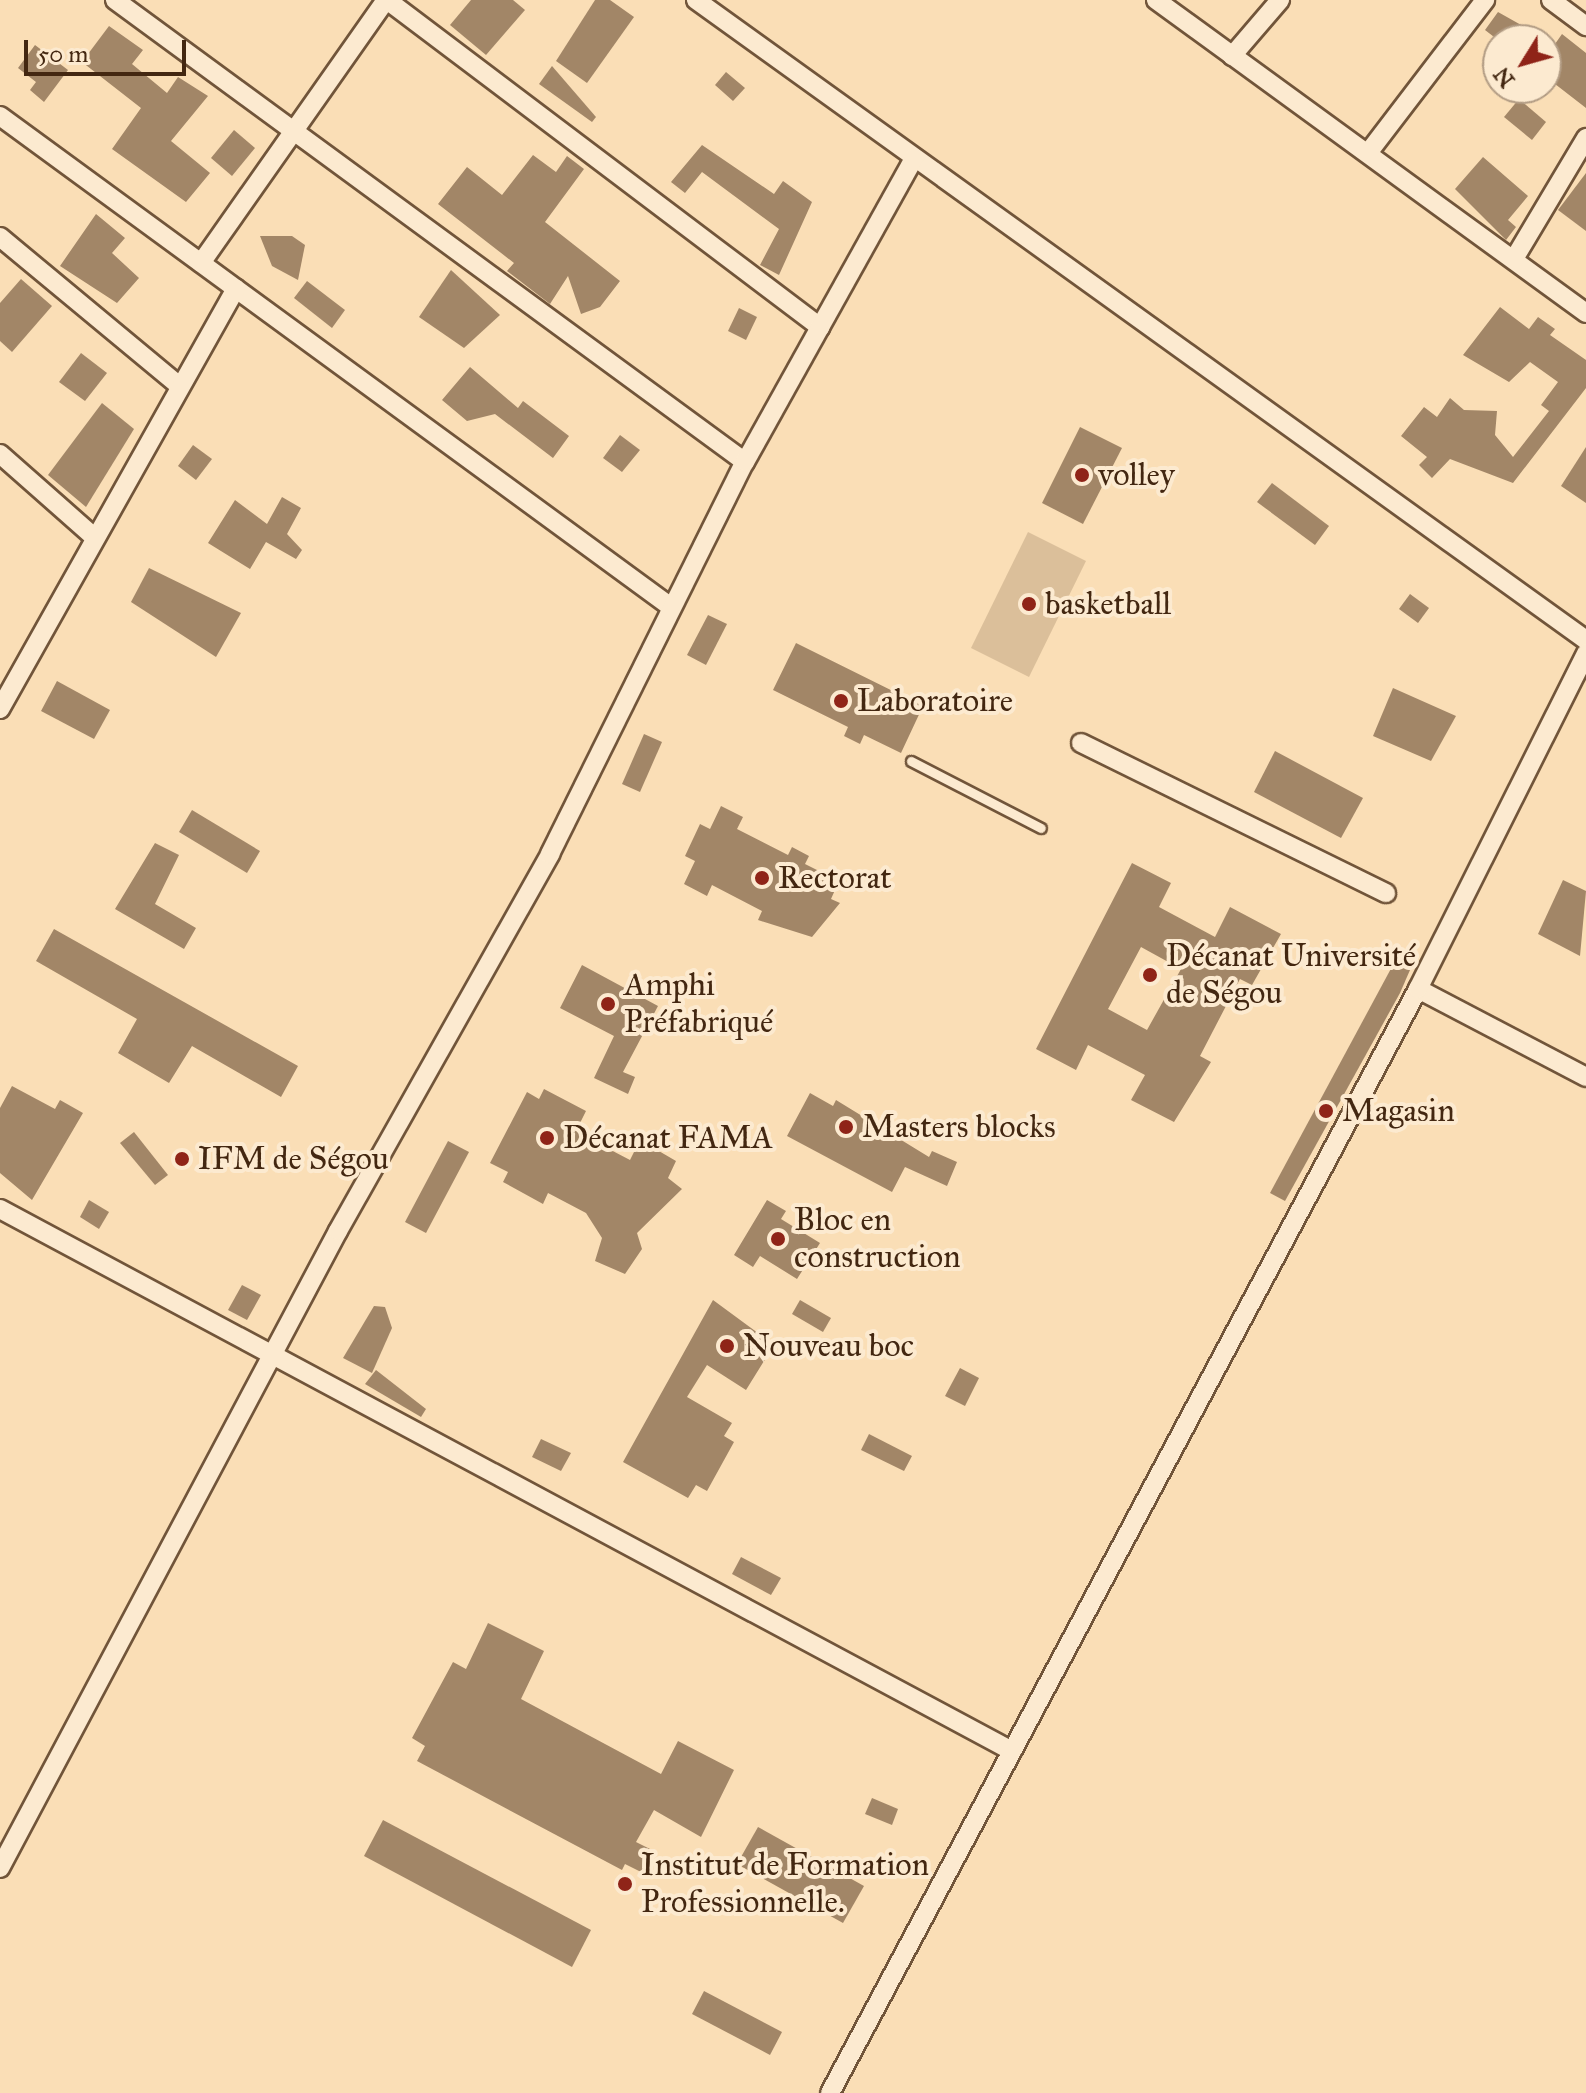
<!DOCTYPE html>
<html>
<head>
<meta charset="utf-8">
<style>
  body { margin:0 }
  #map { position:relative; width:1586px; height:2093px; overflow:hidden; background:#fadeb6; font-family:"IM FELL Great Primer",serif }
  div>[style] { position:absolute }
  .green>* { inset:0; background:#dbbf9a }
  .building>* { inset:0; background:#a28667 }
  .roads { filter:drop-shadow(2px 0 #71553a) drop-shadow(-2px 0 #71553a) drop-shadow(0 2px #71553a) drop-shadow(0 -2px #71553a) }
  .service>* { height:9px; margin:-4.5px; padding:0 4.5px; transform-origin:4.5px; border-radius:4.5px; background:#fcead0 }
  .minor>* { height:18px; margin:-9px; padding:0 9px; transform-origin:9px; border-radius:9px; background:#fcead0 }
  .dots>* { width:22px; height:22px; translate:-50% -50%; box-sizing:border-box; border:4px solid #fcead0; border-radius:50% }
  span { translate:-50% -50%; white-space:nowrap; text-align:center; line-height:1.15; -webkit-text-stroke:8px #fcead0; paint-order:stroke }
  .poi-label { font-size:32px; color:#432711 }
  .left { translate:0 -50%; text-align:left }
  .north { position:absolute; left:1482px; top:24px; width:80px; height:80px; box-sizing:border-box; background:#fcead0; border:2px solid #b29c84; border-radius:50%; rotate:233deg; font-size:22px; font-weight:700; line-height:32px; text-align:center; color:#432711 }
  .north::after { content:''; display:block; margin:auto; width:28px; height:36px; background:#8f2418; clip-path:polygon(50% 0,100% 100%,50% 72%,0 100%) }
  .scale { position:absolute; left:24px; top:40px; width:162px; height:36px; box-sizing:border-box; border:4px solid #432711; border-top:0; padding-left:10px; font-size:24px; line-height:28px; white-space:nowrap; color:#432711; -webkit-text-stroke:6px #fcead0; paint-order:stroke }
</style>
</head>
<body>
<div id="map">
  <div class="green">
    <i style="clip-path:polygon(1028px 532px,1086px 561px,1029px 677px,971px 648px)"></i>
  </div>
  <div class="building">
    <i style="clip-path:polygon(471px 0,513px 0,525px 10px,486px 55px,450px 25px)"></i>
    <i style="clip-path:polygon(595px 0,610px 0,634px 17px,587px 83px,556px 61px)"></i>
    <i style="clip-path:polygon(1498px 12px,1555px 44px,1562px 34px,1586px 53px,1586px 108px,1546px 77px,1546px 40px,1498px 40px,1485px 30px)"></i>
    <i style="clip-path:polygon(109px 26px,143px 50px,132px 64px,167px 93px,178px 77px,208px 96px,171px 141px,210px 173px,186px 202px,112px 149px,141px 108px,82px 62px)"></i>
    <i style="clip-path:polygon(35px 45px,68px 70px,44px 102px,30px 90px,36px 82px,18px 68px)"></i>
    <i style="clip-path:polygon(552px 66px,596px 117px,592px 122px,539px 84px)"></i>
    <i style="clip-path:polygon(726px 72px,745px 88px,733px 101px,715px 85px)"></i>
    <i style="clip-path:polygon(1519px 99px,1546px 122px,1532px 140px,1504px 117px)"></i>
    <i style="clip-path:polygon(234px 130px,255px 148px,232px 176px,211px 158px)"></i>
    <i style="clip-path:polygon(702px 145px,774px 194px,783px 181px,812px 202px,779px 275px,760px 265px,779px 229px,702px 172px,685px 193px,671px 182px)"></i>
    <i style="clip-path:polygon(533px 155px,556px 172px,567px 156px,584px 169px,545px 222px,620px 281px,600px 307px,581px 314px,568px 276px,550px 304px,507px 271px,514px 263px,438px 204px,467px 167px,502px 195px)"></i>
    <i style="clip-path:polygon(1483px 157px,1528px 196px,1508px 220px,1516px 227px,1506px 240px,1455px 189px)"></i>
    <i style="clip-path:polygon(1586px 173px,1586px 231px,1558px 210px)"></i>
    <i style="clip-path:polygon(96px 214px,125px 238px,112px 253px,139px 278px,117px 303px,60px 266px)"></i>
    <i style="clip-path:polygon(260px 236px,292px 236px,305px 245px,298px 280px,272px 266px)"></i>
    <i style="clip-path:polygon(451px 270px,500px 315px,464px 348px,419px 317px)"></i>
    <i style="clip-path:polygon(21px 279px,52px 306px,12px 352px,0 341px,0 303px)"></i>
    <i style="clip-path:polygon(307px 281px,345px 310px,332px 328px,294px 298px)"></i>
    <i style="clip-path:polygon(1500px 307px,1529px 329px,1538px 317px,1555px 329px,1550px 335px,1586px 360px,1586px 388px,1513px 483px,1450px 459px,1432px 478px,1419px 465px,1427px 457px,1401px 436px,1424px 407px,1437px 417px,1450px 398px,1464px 410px,1497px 411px,1495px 435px,1513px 457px,1549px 411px,1541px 405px,1558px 382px,1530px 362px,1509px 382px,1463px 355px)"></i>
    <i style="clip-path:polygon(739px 308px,757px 317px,746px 340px,728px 331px)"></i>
    <i style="clip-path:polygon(81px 353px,107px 373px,85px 401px,59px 382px)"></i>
    <i style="clip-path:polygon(470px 367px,518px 408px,523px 401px,569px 436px,553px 458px,495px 414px,467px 421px,442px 400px)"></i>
    <i style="clip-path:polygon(102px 403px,134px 429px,86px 507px,48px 475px)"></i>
    <i style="clip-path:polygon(1080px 427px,1122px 448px,1083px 524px,1042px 503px)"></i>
    <i style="clip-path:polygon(620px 435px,640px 450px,622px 472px,603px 458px)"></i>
    <i style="clip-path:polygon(193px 445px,212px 459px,196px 480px,178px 466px)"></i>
    <i style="clip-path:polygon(1586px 447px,1586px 503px,1561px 486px)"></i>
    <i style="clip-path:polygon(1272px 483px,1329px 526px,1315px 545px,1257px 502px)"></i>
    <i style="clip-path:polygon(282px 497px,301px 508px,287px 534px,302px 550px,296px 559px,266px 542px,250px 569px,208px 543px,235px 500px,267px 524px)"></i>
    <i style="clip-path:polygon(149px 568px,241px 613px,216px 657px,131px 602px)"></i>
    <i style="clip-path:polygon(1410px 594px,1429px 608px,1418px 623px,1399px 609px)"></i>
    <i style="clip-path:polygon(708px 615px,727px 624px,706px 665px,687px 655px)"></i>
    <i style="clip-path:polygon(796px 643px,923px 706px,901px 753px,864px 735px,860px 744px,844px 736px,848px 727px,773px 690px)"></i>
    <i style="clip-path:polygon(57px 681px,110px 710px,94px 739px,41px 711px)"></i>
    <i style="clip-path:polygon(1393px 688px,1456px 716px,1431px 761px,1373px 736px)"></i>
    <i style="clip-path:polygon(644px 734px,662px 742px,640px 792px,622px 784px)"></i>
    <i style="clip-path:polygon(1275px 751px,1363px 798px,1341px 838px,1254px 792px)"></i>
    <i style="clip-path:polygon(721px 806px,743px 817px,737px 829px,788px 855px,792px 847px,809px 856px,805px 864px,839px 881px,831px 899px,840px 903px,812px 937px,758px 920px,762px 911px,712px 885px,707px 896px,684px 884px,695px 861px,685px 856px,700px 824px,710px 829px)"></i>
    <i style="clip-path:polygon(192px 810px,260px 851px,247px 873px,179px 832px)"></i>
    <i style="clip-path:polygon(155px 843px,179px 855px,155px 904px,196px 928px,184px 949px,115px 909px)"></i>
    <i style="clip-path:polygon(evenodd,1132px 863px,1171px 883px,1159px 907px,1215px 937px,1230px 907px,1281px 934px,1252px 985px,1240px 979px,1200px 1056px,1211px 1062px,1174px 1122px,1131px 1100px,1145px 1075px,1088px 1045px,1076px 1070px,1036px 1049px,1132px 863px,1141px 947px,1181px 969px,1147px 1030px,1108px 1009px,1141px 947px)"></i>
    <i style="clip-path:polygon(1563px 880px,1586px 891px,1580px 956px,1538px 934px)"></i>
    <i style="clip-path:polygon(54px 929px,298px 1066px,281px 1097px,192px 1046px,169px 1083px,118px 1053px,137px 1019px,36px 961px)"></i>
    <i style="clip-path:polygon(1394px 963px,1410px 970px,1400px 993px,1285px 1201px,1270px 1193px)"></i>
    <i style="clip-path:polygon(582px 965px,658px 1006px,623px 1072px,635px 1077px,628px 1094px,594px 1078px,614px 1036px,560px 1008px)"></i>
    <i style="clip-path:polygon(12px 1086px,55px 1109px,60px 1100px,83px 1113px,32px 1200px,0 1173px,0 1108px)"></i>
    <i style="clip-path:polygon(544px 1089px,586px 1111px,579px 1125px,588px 1129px,584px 1136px,630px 1160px,640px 1140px,676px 1161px,668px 1178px,682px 1189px,637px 1233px,642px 1249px,625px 1274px,595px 1261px,602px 1238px,586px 1213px,548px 1193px,543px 1204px,503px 1182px,508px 1172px,490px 1163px,527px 1092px,539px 1099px)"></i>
    <i style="clip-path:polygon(810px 1093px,833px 1106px,836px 1100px,929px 1157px,932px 1151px,957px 1162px,947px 1186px,905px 1167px,892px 1192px,787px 1136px)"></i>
    <i style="clip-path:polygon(134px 1132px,168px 1175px,155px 1185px,120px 1143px)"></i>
    <i style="clip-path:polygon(448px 1141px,469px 1152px,426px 1233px,405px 1222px)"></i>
    <i style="clip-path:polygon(89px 1200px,109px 1212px,99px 1229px,80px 1217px)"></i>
    <i style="clip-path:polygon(767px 1200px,786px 1211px,781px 1219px,820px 1243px,797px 1279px,760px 1256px,753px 1267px,734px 1255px)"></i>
    <i style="clip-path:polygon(242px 1285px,261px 1295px,247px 1320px,228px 1310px)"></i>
    <i style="clip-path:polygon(713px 1300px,774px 1345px,746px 1390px,707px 1365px,687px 1397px,732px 1423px,724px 1436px,734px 1442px,707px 1491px,696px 1485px,688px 1498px,623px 1462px)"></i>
    <i style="clip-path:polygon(800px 1300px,831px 1318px,823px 1332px,792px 1314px)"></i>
    <i style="clip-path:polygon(374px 1306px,385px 1307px,392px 1328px,372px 1373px,343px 1358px)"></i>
    <i style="clip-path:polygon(960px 1368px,979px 1378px,965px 1406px,945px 1396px)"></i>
    <i style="clip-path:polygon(376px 1370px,426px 1409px,421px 1417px,365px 1384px)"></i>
    <i style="clip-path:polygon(869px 1434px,912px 1456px,904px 1471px,861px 1450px)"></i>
    <i style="clip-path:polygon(541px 1439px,571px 1453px,561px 1471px,532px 1457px)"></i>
    <i style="clip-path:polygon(741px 1557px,781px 1578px,771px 1595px,732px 1574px)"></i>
    <i style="clip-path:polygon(488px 1623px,544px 1651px,521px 1699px,661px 1774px,678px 1741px,734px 1770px,701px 1837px,654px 1810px,636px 1842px,654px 1851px,643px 1873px,625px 1864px,622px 1870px,417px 1761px,425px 1746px,412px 1738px,453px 1662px,466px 1669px)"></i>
    <i style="clip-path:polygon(872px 1798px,898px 1809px,892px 1825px,865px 1814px)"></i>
    <i style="clip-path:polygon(383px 1820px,591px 1930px,572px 1967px,364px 1856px)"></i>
    <i style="clip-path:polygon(758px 1827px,864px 1886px,843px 1923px,737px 1864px)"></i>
    <i style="clip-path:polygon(704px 1991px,782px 2032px,770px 2055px,692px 2014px)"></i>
  </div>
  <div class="roads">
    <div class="service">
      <i style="left:911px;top:761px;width:146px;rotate:27.3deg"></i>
    </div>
    <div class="minor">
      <i style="left:115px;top:0;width:781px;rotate:36.25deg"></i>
      <i style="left:387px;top:0;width:543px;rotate:37.06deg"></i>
      <i style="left:696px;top:0;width:1096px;rotate:35.72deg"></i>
      <i style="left:1156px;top:0;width:532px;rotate:36.05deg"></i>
      <i style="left:1551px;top:0;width:44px;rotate:36.6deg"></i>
      <i style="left:1232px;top:56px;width:74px;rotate:-49.4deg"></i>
      <i style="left:0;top:116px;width:831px;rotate:36.19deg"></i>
      <i style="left:1368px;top:153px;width:193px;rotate:-52.6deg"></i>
      <i style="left:0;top:237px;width:230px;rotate:39.7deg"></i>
      <i style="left:1514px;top:259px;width:141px;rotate:-59.2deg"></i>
      <i style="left:201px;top:263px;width:322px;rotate:-54.9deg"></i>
      <i style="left:0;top:454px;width:125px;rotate:41.4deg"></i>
      <i style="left:0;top:709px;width:482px;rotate:-60.7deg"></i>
      <i style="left:1081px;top:743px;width:340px;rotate:26.2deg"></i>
      <i style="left:1418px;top:989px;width:190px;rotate:27.6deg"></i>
      <i style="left:0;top:1209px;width:1148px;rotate:28.17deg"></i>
      <i style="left:0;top:1868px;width:721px;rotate:-62.05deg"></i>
      <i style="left:338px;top:1231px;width:433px;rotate:-60.6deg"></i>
      <i style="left:550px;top:854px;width:438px;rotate:-63.6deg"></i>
      <i style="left:745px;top:462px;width:348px;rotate:-60.9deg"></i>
      <i style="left:830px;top:2093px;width:1251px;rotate:-61.96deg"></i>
      <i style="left:1418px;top:989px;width:376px;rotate:-63.4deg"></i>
    </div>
  </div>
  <div class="dots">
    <i style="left:1082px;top:475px;background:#8f2418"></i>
    <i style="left:1029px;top:604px;background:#8f2418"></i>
    <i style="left:841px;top:701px;background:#8f2418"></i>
    <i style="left:762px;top:878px;background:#8f2418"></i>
    <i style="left:1150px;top:975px;background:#8f2418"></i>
    <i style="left:608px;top:1004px;background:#8f2418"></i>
    <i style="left:1326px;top:1111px;background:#8f2418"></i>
    <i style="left:846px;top:1127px;background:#8f2418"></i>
    <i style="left:547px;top:1138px;background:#8f2418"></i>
    <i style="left:182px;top:1159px;background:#8f2418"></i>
    <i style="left:778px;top:1239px;background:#8f2418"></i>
    <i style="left:727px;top:1346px;background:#8f2418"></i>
    <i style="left:625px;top:1884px;background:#8f2418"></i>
  </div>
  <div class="poi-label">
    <span class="left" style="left:1098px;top:475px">volley</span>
    <span class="left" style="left:1045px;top:604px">basketball</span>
    <span class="left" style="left:857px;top:701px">Laboratoire</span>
    <span class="left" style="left:778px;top:878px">Rectorat</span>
    <span class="left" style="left:1166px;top:975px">Décanat Université<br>de Ségou</span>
    <span class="left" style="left:624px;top:1004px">Amphi<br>Préfabriqué</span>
    <span class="left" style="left:1342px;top:1111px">Magasin</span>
    <span class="left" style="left:862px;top:1127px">Masters blocks</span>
    <span class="left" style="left:563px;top:1138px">Décanat FAMA</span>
    <span class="left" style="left:198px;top:1159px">IFM de Ségou</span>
    <span class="left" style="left:794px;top:1239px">Bloc en<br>construction</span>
    <span class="left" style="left:743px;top:1346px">Nouveau boc</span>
    <span class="left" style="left:641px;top:1884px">Institut de Formation<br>Professionnelle.</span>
  </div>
  <div class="north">N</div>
  <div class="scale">50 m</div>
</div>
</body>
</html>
